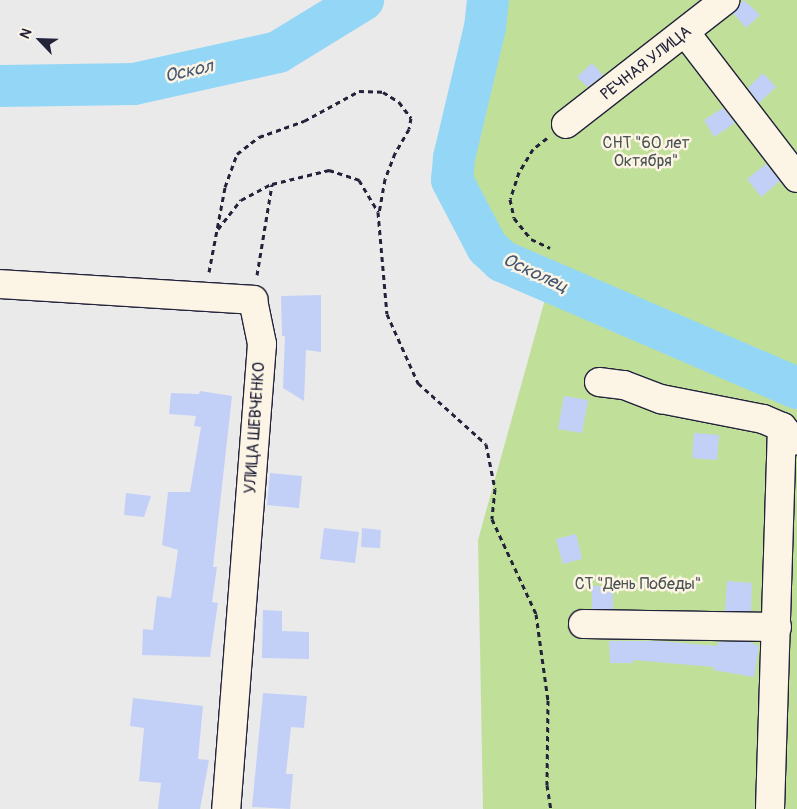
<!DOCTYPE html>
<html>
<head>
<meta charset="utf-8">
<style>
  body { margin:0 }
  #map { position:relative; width:797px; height:809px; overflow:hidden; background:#ebeaea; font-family:Pangolin,sans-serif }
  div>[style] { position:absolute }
  .green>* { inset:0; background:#c0e099 }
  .river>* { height:42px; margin:-21px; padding:0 21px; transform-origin:21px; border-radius:21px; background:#94d6f6 }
  .building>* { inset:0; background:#c2d0f7 }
  .path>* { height:3px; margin-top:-1.5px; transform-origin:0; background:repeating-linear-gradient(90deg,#22223b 0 5px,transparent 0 9px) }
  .roads { filter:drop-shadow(1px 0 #22223b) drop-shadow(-1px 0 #22223b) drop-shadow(0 1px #22223b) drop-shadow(0 -1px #22223b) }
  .minor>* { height:28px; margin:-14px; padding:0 14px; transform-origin:14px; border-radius:14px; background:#fcf5e5 }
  span { translate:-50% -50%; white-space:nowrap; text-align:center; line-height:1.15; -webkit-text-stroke:5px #fcf5e5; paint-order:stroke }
  .street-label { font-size:16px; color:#22223b }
  .park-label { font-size:16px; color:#4a5252 }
  .water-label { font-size:18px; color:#445873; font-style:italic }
  .north { position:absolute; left:15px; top:15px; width:50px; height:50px; -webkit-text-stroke:4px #fcf5e5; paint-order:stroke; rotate:294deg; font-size:14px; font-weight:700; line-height:20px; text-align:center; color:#22223b }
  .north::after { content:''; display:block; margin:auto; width:18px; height:22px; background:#22223b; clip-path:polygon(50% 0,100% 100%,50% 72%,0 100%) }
</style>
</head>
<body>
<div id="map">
  <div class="green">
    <i style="clip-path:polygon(494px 0,797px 0,797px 381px,505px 258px,481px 227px,457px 180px)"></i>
    <i style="clip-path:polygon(549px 285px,797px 393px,797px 809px,483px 809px,478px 540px)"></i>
  </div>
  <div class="river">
    <i style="left:488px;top:0;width:27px;rotate:96deg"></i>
    <i style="left:485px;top:27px;width:135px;rotate:103.3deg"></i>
    <i style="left:454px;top:158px;width:22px;rotate:95deg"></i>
    <i style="left:452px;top:180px;width:76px;rotate:62.4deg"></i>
    <i style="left:487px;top:247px;width:21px;rotate:43deg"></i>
    <i style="left:502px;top:261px;width:321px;rotate:23.3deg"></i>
    <i style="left:0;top:86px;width:134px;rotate:-0.9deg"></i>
    <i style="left:134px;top:84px;width:148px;rotate:-12.5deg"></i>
    <i style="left:278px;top:52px;width:100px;rotate:-31.5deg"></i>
  </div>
  <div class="building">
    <i style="clip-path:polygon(744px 0,760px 15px,746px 28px,733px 13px)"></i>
    <i style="clip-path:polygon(592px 63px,603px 75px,588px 87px,577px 77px)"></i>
    <i style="clip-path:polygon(763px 73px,776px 87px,759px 103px,748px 88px)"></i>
    <i style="clip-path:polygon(723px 108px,735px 123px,714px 137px,704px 120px)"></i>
    <i style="clip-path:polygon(766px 164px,780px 181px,761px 197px,747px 179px)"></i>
    <i style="clip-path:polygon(321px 295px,321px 352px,306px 350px,304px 401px,283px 388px,285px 336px,282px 336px,281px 296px)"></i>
    <i style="clip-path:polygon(200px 391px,232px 396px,213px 567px,217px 567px,212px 602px,218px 603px,210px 657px,142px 655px,143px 629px,153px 630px,157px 596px,171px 598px,178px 550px,162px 545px,168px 492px,190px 492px,201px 427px,194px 426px,196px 416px,169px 414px,171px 393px,199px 394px)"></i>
    <i style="clip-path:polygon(564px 396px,588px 400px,582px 433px,558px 429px)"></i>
    <i style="clip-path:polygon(694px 433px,719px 435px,717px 460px,692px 458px)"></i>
    <i style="clip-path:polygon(270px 473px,302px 476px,299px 508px,267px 505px)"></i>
    <i style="clip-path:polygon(126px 493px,151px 496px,144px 517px,124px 515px)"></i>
    <i style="clip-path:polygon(324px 528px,359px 532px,355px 563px,320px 559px)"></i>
    <i style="clip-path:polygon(362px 528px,381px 530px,380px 548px,361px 547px)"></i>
    <i style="clip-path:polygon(576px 534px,582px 559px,563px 564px,556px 539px)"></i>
    <i style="clip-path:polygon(727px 581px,752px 583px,751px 611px,725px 611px)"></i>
    <i style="clip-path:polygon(592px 586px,613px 586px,613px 609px,592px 609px)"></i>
    <i style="clip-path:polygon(263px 610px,282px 611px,282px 631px,309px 632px,309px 659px,262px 658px)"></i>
    <i style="clip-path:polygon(609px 641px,659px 641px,717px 646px,718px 642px,749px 642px,759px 646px,754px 677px,713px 670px,714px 667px,633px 660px,633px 663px,610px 663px)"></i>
    <i style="clip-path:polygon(263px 693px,307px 696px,304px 728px,291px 727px,286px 774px,293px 774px,290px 809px,252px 807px)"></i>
    <i style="clip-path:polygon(133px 698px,203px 706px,198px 759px,209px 760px,200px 809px,158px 809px,161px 783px,139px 781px,144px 728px,130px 726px)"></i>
  </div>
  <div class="path">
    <i style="left:547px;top:138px;width:18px;rotate:142deg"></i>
    <i style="left:533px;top:149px;width:27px;rotate:121deg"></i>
    <i style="left:519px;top:172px;width:28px;rotate:108deg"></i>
    <i style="left:510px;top:199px;width:19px;rotate:78deg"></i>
    <i style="left:514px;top:218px;width:27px;rotate:51deg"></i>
    <i style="left:531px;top:239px;width:21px;rotate:25deg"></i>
    <i style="left:218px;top:229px;width:37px;rotate:-52deg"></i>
    <i style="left:241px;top:200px;width:34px;rotate:-28deg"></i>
    <i style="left:209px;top:272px;width:86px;rotate:-79.3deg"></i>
    <i style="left:225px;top:187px;width:35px;rotate:-70deg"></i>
    <i style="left:237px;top:154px;width:28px;rotate:-38deg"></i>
    <i style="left:259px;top:137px;width:48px;rotate:-19.6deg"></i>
    <i style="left:304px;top:121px;width:63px;rotate:-28.6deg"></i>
    <i style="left:359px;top:91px;width:24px;rotate:2deg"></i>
    <i style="left:383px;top:92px;width:19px;rotate:32deg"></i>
    <i style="left:399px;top:102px;width:20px;rotate:53deg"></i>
    <i style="left:411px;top:118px;width:11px;rotate:100deg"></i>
    <i style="left:409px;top:129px;width:28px;rotate:120deg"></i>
    <i style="left:395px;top:153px;width:28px;rotate:111deg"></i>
    <i style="left:385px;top:179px;width:34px;rotate:100deg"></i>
    <i style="left:257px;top:275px;width:92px;rotate:-80.6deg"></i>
    <i style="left:272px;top:184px;width:59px;rotate:-13.8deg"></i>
    <i style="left:329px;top:170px;width:32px;rotate:18deg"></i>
    <i style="left:359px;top:180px;width:37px;rotate:59deg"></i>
    <i style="left:378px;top:212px;width:102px;rotate:85deg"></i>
    <i style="left:387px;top:314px;width:76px;rotate:65.8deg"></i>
    <i style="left:418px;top:383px;width:91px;rotate:41.9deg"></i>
    <i style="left:486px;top:444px;width:46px;rotate:78.7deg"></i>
    <i style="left:495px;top:489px;width:30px;rotate:96deg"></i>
    <i style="left:492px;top:519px;width:105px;rotate:65.1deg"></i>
    <i style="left:536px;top:614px;width:87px;rotate:82.1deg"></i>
    <i style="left:548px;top:700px;width:85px;rotate:90.7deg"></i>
    <i style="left:547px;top:785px;width:24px;rotate:81deg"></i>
  </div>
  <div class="roads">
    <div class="minor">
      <i style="left:685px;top:32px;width:184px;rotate:52.5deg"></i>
      <i style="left:566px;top:124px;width:202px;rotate:-37.9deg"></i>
      <i style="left:0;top:284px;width:254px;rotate:3.6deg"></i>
      <i style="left:253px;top:300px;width:45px;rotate:78.4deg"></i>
      <i style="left:262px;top:344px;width:466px;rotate:94.4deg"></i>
      <i style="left:599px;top:382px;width:25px;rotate:7deg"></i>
      <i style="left:624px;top:385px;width:40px;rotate:21deg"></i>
      <i style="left:661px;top:399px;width:104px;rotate:11.1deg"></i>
      <i style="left:763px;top:419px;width:21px;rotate:23deg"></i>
      <i style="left:782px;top:427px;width:18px;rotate:49deg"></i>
      <i style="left:583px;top:624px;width:194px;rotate:0.9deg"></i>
      <i style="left:770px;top:809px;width:382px;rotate:-88.2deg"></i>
    </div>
  </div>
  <div class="street-label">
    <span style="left:646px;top:63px;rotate:-38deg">РЕЧНАЯ УЛИЦА</span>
    <span style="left:255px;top:428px;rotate:-86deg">УЛИЦА ШЕВЧЕНКО</span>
  </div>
  <div class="park-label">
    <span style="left:646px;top:152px">СНТ "60 лет<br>Октября"</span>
    <span style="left:638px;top:584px">СТ "День Победы"</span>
  </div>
  <div class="water-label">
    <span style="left:189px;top:72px;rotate:-13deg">Оскол</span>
    <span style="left:535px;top:274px;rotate:25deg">Осколец</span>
  </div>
  <div class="north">N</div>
</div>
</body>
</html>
